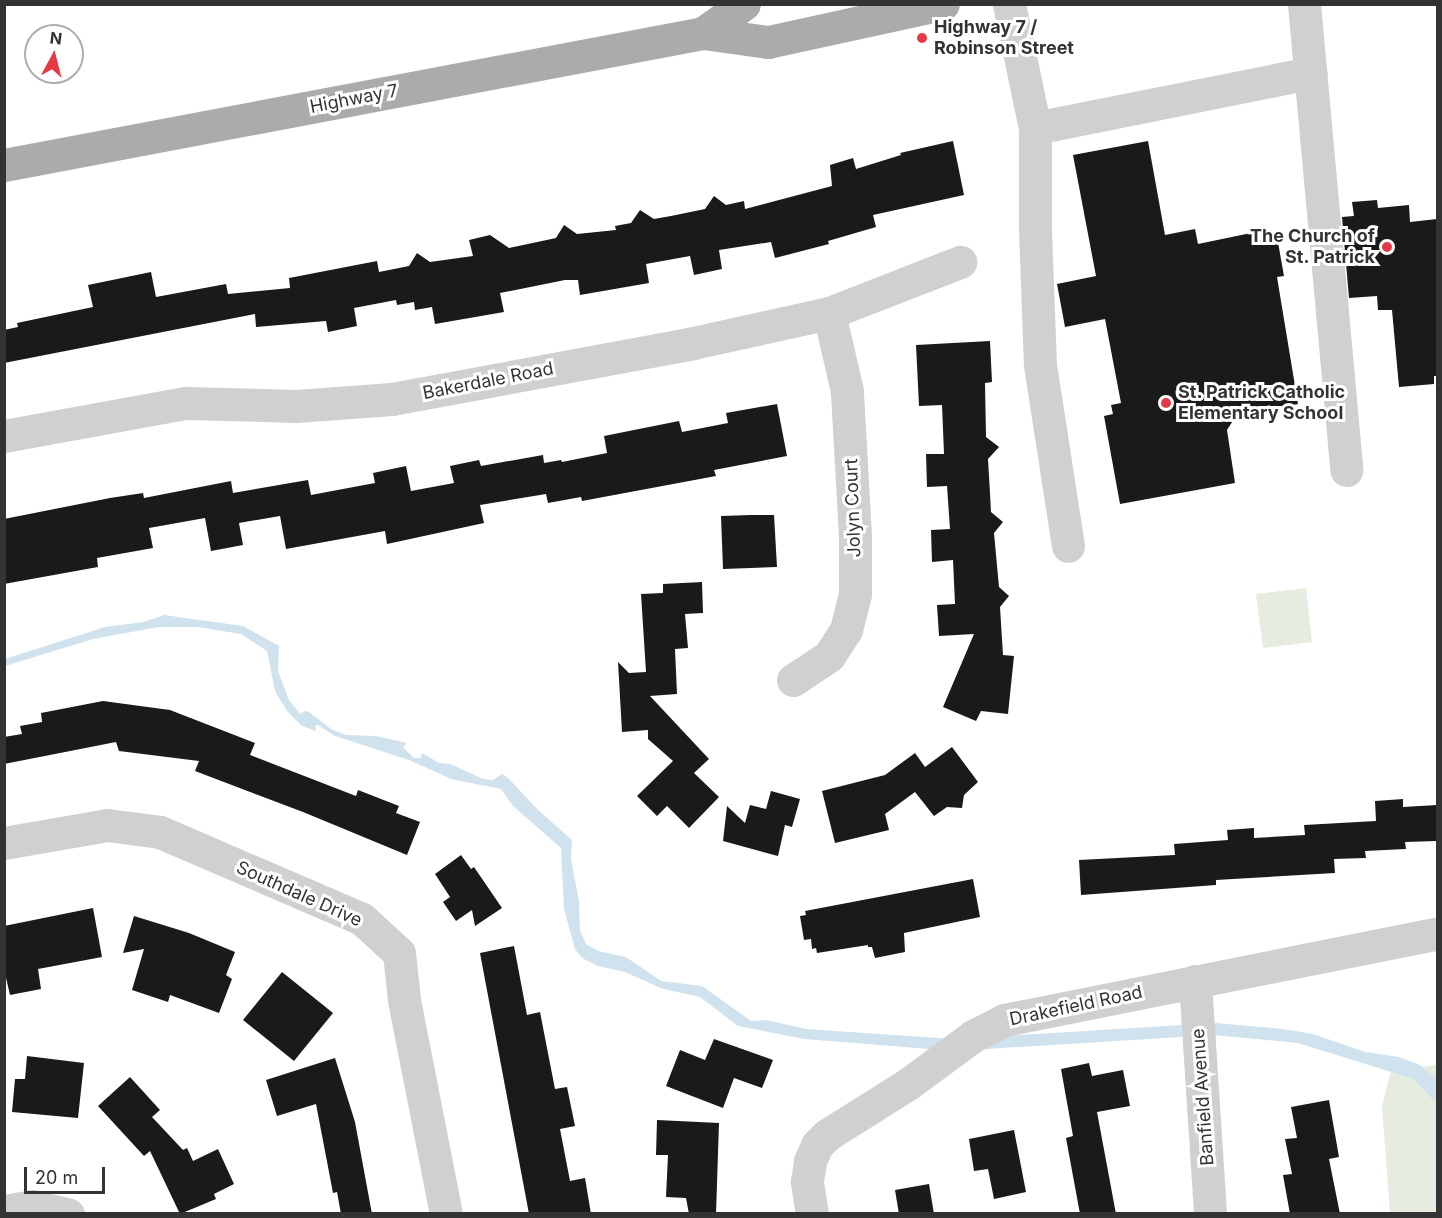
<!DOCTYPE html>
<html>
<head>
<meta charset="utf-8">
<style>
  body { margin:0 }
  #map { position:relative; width:1442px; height:1218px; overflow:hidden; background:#fff; font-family:Inter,sans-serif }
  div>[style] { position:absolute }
  .green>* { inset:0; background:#e6ecdf }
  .water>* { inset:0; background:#cfe2ee }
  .building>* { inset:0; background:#1a1a1a }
  .minor>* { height:33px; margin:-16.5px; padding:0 16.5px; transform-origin:16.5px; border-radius:16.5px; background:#d0d0d0 }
  .major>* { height:33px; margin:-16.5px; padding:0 16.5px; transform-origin:16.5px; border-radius:16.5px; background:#ababab }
  .dots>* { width:16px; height:16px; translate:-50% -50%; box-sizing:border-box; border:3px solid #fff; border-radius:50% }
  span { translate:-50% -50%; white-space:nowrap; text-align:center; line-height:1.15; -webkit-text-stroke:6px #fff; paint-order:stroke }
  .poi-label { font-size:18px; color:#333; font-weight:700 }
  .left { translate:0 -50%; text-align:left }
  .right { translate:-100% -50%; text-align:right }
  .street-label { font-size:18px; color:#333 }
  .frame { position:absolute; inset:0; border:6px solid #333; pointer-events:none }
  .north { position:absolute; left:24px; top:24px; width:60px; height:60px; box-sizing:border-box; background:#fff; border:2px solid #adadad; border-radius:50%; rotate:7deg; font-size:16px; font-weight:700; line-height:24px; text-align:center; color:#333 }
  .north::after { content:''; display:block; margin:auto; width:21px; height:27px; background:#e63946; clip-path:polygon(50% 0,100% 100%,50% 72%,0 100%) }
  .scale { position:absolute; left:24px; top:1167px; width:81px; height:27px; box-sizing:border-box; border:3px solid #333; border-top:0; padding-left:8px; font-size:18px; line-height:21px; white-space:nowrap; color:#333; -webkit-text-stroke:4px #fff; paint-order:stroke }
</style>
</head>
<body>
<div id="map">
  <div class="green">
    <i style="clip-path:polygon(1306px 588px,1312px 642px,1263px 648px,1256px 594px)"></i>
    <i style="clip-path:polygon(1437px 1065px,1437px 1213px,1390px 1213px,1382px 1106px,1391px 1071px)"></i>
  </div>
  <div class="water">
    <i style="clip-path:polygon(164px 615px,243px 626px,279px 646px,278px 671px,289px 700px,300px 714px,305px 711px,309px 712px,331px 729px,346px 735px,376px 736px,407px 743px,403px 747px,414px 758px,421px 758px,422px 753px,439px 763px,450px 764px,483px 779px,493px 780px,502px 774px,507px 777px,538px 810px,572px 840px,571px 859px,579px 902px,580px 931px,586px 944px,598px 951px,626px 957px,661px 981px,702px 986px,751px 1021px,766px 1020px,806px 1029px,953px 1039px,1215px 1023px,1283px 1029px,1313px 1034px,1365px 1052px,1399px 1057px,1420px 1065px,1437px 1079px,1437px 1104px,1414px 1079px,1298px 1043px,1213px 1035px,955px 1051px,804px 1039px,738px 1026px,700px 997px,663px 989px,625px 972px,598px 966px,582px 958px,575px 949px,564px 909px,561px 848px,513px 806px,501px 789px,451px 779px,409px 760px,335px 736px,318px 725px,315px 725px,316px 731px,302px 726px,287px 711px,275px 691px,267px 651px,241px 634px,198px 627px,159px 627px,93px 639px,5px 666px,5px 659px,105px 627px,143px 622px)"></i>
  </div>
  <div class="building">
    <i style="clip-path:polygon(953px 141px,964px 195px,873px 215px,876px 227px,828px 241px,829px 244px,775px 258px,771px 242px,719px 250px,722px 269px,694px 275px,690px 256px,646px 264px,649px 283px,580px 295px,578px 280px,565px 280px,500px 293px,504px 312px,435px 324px,432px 307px,415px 310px,414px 302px,397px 305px,396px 300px,354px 308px,357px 326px,328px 332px,326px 321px,256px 327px,255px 314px,4px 363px,4px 330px,18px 327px,17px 323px,93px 307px,88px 285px,151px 272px,156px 297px,226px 284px,228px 294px,290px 288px,289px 278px,377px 261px,379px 272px,409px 266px,417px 253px,430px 262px,473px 256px,469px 240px,490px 235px,509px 248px,556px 238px,564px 225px,577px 234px,616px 230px,615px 226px,631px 223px,640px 210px,654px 219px,671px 216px,705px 209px,714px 196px,726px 205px,744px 201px,745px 209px,832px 186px,830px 165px,853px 158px,856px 169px,901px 155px,900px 153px)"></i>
    <i style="clip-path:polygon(1148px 141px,1165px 235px,1195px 229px,1198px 244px,1251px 233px,1252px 235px,1276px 231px,1284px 276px,1277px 277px,1298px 404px,1236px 416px,1227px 430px,1235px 483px,1120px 504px,1104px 416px,1113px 414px,1111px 405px,1121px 403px,1105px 319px,1065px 327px,1057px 284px,1096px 276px,1073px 155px)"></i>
    <i style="clip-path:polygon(1377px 200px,1378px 208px,1409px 205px,1410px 222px,1437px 219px,1437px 376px,1434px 376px,1434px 384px,1399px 387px,1392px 310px,1378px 310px,1377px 296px,1349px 298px,1342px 217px,1354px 216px,1352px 202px)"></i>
    <i style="clip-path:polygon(990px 341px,992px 382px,985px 383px,986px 437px,999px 447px,988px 459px,990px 493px,991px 512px,1003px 522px,994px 533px,999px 587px,1009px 596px,1000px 607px,1003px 655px,1014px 656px,1008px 714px,981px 711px,976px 721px,943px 707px,974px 634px,939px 636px,937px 605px,955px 604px,953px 560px,932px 562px,931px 530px,950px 529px,947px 486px,927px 487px,926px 454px,944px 454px,942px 405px,919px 406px,916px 345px)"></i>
    <i style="clip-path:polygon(777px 404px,787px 456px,714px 470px,716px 476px,582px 501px,581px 497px,548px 503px,546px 494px,480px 505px,484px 523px,387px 544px,385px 531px,286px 549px,280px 516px,239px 523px,243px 545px,211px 551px,205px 518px,149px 528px,153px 548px,97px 558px,98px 567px,4px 584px,4px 519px,110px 498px,143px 493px,144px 498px,231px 481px,233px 493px,308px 480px,311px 495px,375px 483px,373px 473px,406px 466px,411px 491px,454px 483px,450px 466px,479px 460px,481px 466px,543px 455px,544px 463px,561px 460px,562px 462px,607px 453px,604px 436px,679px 421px,682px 432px,728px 423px,726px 413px)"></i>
    <i style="clip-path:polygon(751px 515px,774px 515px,777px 567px,723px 569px,721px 516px)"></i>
    <i style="clip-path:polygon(702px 582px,703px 613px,685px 614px,688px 648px,675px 649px,677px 694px,650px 696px,709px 759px,694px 773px,719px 797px,689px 828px,667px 806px,657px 816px,637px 796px,673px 761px,648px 739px,648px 730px,622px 732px,618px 662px,629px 673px,646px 672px,641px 594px,663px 593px,663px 584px)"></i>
    <i style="clip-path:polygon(103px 701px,170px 710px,255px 743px,250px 755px,356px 796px,358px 790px,399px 806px,396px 813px,420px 822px,407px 855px,303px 812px,195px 771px,199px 761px,119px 751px,116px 742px,4px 764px,4px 737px,22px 734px,20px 726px,42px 722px,41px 713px)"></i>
    <i style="clip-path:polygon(952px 747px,978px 782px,964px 795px,962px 808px,947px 807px,934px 816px,915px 792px,885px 814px,889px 830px,835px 843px,822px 791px,885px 775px,915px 753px,925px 767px)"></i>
    <i style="clip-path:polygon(771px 791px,800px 799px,792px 827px,785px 825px,778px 856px,723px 841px,727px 806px,745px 823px,750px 805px,766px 809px)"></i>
    <i style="clip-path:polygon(1403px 799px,1403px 807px,1437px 805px,1437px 841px,1405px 842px,1406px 849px,1365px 851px,1366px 858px,1334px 859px,1335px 873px,1216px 880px,1216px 885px,1081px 895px,1079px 860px,1175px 855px,1174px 844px,1228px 840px,1227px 830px,1254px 828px,1254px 838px,1305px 835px,1304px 825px,1376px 821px,1375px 801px)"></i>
    <i style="clip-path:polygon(461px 855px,471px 869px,474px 867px,502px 908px,475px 926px,472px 910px,456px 921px,443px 902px,450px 897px,435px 874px)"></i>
    <i style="clip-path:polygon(973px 879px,980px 917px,904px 933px,905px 952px,875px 958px,872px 947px,868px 947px,868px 945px,817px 953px,816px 948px,812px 949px,811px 939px,804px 940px,800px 916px,806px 915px,805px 911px)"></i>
    <i style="clip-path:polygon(93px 908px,102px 957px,38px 969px,41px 989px,10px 995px,4px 969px,4px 926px)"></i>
    <i style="clip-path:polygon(134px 916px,189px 933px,235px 952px,226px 975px,232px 979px,219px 1013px,170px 995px,168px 1002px,132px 990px,144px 949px,123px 953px)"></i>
    <i style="clip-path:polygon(514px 946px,527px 1015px,540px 1012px,555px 1089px,567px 1087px,575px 1126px,560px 1129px,570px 1181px,585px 1178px,591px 1214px,529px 1214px,480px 953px)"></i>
    <i style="clip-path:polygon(282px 972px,333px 1013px,294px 1061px,243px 1020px)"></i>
    <i style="clip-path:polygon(714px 1039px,773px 1060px,762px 1088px,734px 1078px,723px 1108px,666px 1086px,680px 1050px,705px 1060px)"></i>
    <i style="clip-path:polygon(27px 1056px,84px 1063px,78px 1118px,12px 1112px,15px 1079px,25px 1079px)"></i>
    <i style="clip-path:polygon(335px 1058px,355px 1122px,372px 1214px,341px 1214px,337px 1192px,333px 1193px,316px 1104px,277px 1116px,266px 1080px)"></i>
    <i style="clip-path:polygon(1089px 1063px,1092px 1076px,1123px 1070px,1130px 1106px,1097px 1112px,1116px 1214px,1080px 1214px,1066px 1138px,1073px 1136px,1061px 1069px)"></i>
    <i style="clip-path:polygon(130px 1077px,160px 1110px,152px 1117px,183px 1150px,187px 1148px,193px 1161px,218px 1149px,234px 1184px,214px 1194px,216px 1199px,180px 1214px,150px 1151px,144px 1156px,98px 1106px)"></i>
    <i style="clip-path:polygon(1329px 1100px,1339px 1157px,1329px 1159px,1340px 1214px,1290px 1214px,1283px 1175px,1292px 1174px,1285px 1139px,1297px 1138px,1291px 1107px)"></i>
    <i style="clip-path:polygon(657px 1120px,719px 1123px,716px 1214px,689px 1214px,686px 1198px,666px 1197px,668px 1155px,656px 1155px)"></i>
    <i style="clip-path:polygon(1014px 1130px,1026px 1192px,994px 1199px,988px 1169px,974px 1171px,969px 1139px)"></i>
    <i style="clip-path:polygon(929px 1184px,934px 1214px,899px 1214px,895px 1190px)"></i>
  </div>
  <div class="minor">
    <i style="left:1009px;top:4px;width:127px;rotate:78.2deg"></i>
    <i style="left:1035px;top:128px;width:102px;rotate:90deg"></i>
    <i style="left:1035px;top:230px;width:135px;rotate:87.9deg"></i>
    <i style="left:1040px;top:365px;width:183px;rotate:81.2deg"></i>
    <i style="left:1304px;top:4px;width:468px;rotate:84.8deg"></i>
    <i style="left:1035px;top:128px;width:281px;rotate:-11.3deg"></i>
    <i style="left:4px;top:436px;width:184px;rotate:-10.3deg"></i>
    <i style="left:185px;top:403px;width:111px;rotate:1.5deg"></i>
    <i style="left:296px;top:406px;width:96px;rotate:-4.2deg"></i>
    <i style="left:392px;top:399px;width:306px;rotate:-10.5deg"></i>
    <i style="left:693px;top:343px;width:139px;rotate:-12.4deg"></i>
    <i style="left:829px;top:313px;width:141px;rotate:-21.3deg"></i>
    <i style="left:793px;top:680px;width:43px;rotate:-33.7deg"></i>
    <i style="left:829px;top:656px;width:31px;rotate:-57deg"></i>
    <i style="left:846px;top:630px;width:37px;rotate:-76deg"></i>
    <i style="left:855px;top:594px;width:58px;rotate:-90deg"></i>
    <i style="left:855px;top:536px;width:145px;rotate:-93.2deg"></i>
    <i style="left:847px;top:391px;width:80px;rotate:-103deg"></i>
    <i style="left:4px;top:843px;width:105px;rotate:-9.9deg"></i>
    <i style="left:107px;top:825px;width:53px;rotate:7.5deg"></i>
    <i style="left:160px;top:832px;width:220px;rotate:23.3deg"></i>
    <i style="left:362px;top:919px;width:50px;rotate:42.6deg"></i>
    <i style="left:399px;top:953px;width:47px;rotate:83.9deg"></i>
    <i style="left:404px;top:1000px;width:218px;rotate:78.9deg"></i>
    <i style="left:1195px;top:981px;width:233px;rotate:86.3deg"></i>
    <i style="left:4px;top:1211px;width:28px;rotate:-10deg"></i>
    <i style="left:32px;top:1206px;width:37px;rotate:13deg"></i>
    <i style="left:812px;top:1214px;width:33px;rotate:-99deg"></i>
    <i style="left:807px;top:1181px;width:20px;rotate:-81deg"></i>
    <i style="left:810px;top:1161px;width:17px;rotate:-66deg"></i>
    <i style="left:817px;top:1145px;width:14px;rotate:-45deg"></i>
    <i style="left:827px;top:1135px;width:96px;rotate:-32.2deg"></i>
    <i style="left:908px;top:1084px;width:81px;rotate:-36.4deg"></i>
    <i style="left:973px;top:1036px;width:35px;rotate:-27deg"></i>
    <i style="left:1004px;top:1020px;width:443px;rotate:-11.3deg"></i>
  </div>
  <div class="major">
    <i style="left:703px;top:33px;width:50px;rotate:-35.3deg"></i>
    <i style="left:4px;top:165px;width:711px;rotate:-10.69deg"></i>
    <i style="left:703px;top:33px;width:66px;rotate:7.9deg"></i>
    <i style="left:768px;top:42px;width:179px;rotate:-12.3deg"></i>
  </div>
  <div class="dots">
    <i style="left:922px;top:38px;background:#e63946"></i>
    <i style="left:1387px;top:247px;background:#e63946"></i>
    <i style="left:1166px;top:403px;background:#e63946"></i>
  </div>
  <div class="poi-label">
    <span class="left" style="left:934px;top:38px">Highway 7 /<br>Robinson Street</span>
    <span class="right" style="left:1375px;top:247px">The Church of<br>St. Patrick</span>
    <span class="left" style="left:1178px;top:403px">St. Patrick Catholic<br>Elementary School</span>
  </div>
  <div class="street-label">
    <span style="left:354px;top:99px;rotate:-11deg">Highway 7</span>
    <span style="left:488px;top:381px;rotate:-11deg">Bakerdale Road</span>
    <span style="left:853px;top:508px;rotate:-92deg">Jolyn Court</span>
    <span style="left:299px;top:894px;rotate:24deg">Southdale Drive</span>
    <span style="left:1076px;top:1006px;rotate:-12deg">Drakefield Road</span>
    <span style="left:1203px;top:1097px;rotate:-94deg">Banfield Avenue</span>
  </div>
  <div class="frame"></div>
  <div class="north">N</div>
  <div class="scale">20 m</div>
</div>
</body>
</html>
